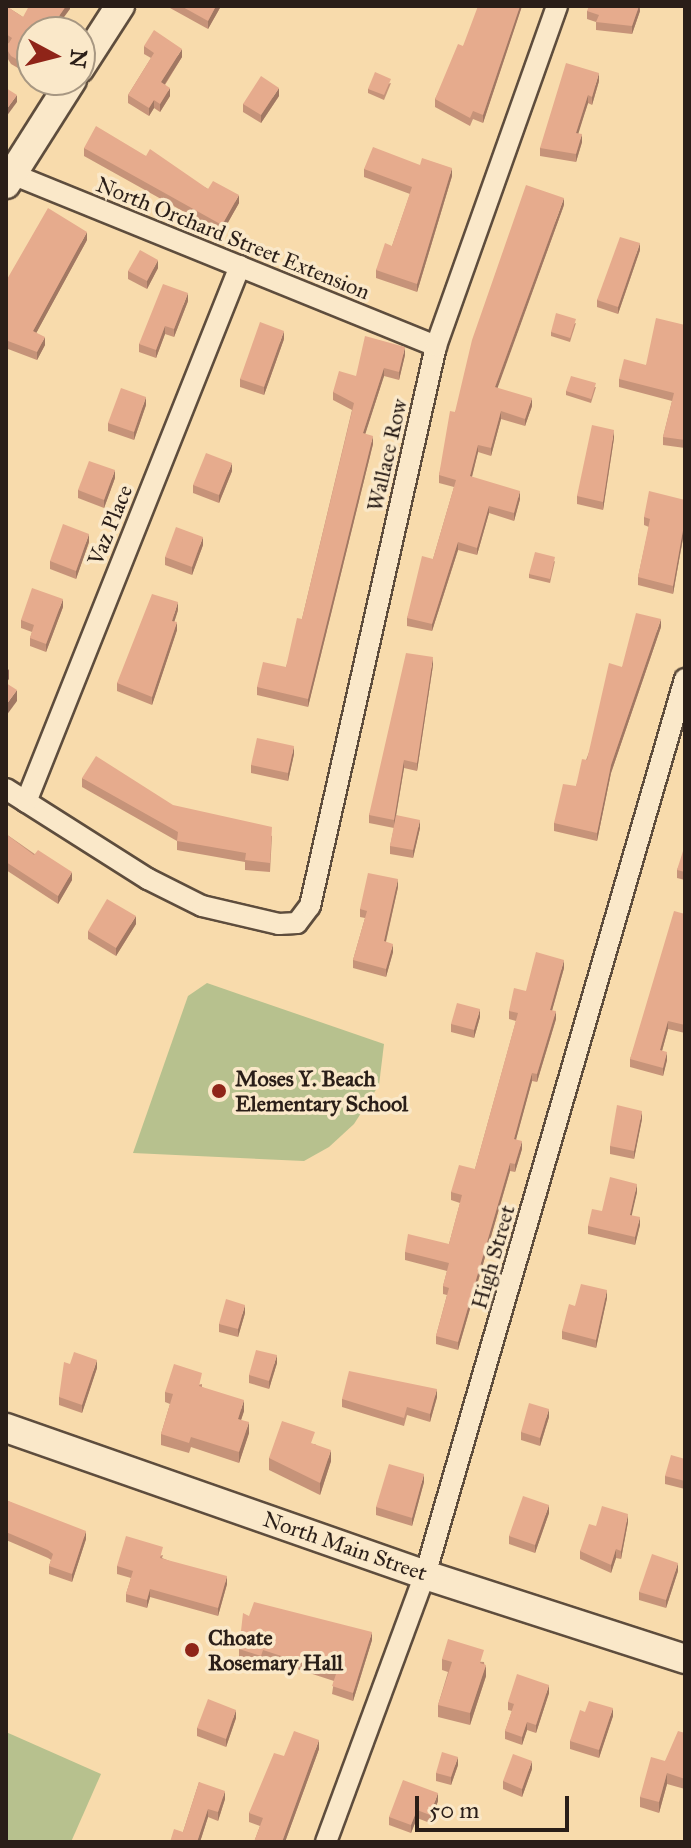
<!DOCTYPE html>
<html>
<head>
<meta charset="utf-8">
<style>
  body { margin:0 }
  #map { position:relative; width:691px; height:1848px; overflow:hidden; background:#f8dbac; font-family:"IM FELL Great Primer",serif }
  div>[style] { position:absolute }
  .green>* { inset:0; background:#b7c18e }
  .roads { filter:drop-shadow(2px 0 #5e4d3d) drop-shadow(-2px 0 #5e4d3d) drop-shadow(0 2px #5e4d3d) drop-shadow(0 -2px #5e4d3d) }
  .street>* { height:20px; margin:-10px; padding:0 10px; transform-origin:10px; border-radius:10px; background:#fae8c9 }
  .secondary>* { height:28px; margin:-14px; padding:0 14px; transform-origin:14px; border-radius:14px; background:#fae8c9 }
  .wall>* { inset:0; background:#c69379 }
  .shaded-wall>* { inset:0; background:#a17863 }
  .building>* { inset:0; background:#e6ab8d }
  .dots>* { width:22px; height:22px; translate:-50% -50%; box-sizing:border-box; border:4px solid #fae8c9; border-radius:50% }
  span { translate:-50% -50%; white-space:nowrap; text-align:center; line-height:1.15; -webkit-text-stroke:7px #fae8c9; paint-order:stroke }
  .street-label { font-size:22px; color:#2a1e18 }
  .poi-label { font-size:22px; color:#2a1e18; font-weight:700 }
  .left { translate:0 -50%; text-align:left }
  .frame { position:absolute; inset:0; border:8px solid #2a1e18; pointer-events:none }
  .north { position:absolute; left:16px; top:16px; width:80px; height:80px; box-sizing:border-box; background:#fae8c9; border:2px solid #a79782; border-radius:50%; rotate:97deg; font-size:22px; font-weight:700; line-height:32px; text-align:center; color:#2a1e18 }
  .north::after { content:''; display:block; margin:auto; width:28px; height:36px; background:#8f2418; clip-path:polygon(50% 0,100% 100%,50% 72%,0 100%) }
  .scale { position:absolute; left:415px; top:1796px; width:154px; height:36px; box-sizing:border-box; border:4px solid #2a1e18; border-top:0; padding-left:10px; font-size:24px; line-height:28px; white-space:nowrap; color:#2a1e18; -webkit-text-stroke:6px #fae8c9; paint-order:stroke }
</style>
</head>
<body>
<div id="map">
  <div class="green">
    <i style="clip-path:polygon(207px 983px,384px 1044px,379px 1085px,354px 1124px,329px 1147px,304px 1161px,133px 1153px,188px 996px)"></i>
    <i style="clip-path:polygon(6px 1732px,101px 1774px,71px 1842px,6px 1842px)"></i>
  </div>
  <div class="roads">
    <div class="street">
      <i style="left:12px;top:174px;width:458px;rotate:22.1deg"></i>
      <i style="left:6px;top:789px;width:168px;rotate:32.4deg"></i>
      <i style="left:148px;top:879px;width:60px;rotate:26.6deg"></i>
      <i style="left:202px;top:906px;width:79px;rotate:13.2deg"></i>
      <i style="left:279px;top:924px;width:18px;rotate:-3deg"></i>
      <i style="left:297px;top:923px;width:21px;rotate:-53deg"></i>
      <i style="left:310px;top:906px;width:574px;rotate:-77.32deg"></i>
      <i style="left:436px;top:346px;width:361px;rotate:-70.4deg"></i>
      <i style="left:26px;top:802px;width:577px;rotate:-68.24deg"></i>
      <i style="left:326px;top:1842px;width:285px;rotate:-69.7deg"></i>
      <i style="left:425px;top:1575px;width:933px;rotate:-73.82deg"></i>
    </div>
    <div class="secondary">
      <i style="left:80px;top:68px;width:74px;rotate:-57.2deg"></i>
      <i style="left:6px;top:184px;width:123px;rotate:-57.6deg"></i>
      <i style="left:6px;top:1428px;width:444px;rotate:19.3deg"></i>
      <i style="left:425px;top:1575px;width:273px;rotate:17.9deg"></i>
    </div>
  </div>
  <div class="wall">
    <i style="clip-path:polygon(6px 6px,23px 17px,70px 6px,70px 9px,32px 32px,32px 76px,11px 64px,6px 56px,6px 48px,9px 44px,6px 42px)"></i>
    <i style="clip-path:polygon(170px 6px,221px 6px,208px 29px,170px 8px)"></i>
    <i style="clip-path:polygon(522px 6px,483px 123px,473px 119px,470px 126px,435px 107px,435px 99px,463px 46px)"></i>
    <i style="clip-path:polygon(640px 6px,640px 11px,632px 34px,596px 30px,596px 22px,587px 19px,587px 11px)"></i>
    <i style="clip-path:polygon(144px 46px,182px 57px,165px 85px,170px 96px,160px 112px,154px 108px,149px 116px,128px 103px,128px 95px,151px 58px,144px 54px)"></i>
    <i style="clip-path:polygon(599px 81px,592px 105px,588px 103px,578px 133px,582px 142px,576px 162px,540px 156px,540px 148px)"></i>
    <i style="clip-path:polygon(391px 83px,384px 100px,368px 93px,368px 89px)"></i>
    <i style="clip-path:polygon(279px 96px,261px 123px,243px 112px,243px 104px)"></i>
    <i style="clip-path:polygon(84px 148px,146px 156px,208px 189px,239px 203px,222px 233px,84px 156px)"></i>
    <i style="clip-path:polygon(420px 165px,452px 176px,417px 292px,376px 278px,376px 270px,392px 246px,410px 194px,364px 177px,364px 169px)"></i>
    <i style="clip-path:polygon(564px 205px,497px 388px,532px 406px,525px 426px,501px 419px,491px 456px,478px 452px,472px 477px,520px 499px,514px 521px,489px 513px,477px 555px,458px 550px,432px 631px,407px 626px,407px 618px,433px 559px,454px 487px,439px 483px,439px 475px,455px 412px)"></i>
    <i style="clip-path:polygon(87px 240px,36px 333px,45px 345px,37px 360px,8px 349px,6px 353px,6px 281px)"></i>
    <i style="clip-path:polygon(640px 250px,618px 314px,597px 307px,597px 300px)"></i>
    <i style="clip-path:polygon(158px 268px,147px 289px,128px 279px,128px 271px)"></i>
    <i style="clip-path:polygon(188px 301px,174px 337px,165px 334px,156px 358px,139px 352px,139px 344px)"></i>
    <i style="clip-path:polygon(576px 323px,570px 342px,551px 336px,551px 332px)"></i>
    <i style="clip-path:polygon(685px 325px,685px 448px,663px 445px,663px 437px,672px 401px,619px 387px,619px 379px,646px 365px)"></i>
    <i style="clip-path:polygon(284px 339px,264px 395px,240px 387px,240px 379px)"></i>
    <i style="clip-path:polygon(405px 355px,399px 380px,384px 376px,365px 434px,373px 444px,308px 707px,257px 695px,257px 687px,286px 667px,302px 619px,352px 410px,333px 400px,333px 392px)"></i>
    <i style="clip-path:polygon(596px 387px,591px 403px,566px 395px,566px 391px)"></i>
    <i style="clip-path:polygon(146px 405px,134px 440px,108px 431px,108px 423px)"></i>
    <i style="clip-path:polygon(614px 438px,603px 510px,577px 504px,577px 496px)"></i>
    <i style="clip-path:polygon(232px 471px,219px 503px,193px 493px,193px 485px)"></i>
    <i style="clip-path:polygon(115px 478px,104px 508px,78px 498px,78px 490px)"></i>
    <i style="clip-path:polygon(685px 500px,685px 527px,673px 594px,638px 585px,638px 577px,649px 527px,644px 525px,644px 517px)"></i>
    <i style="clip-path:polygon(89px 542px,76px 579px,50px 569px,50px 561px)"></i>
    <i style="clip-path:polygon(203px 545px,192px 575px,165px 565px,165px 557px)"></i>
    <i style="clip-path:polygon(555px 561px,550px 583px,529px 578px,529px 574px)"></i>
    <i style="clip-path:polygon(63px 607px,46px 652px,30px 646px,30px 638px,32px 632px,21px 628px,21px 620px)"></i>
    <i style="clip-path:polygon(178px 610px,174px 622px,177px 630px,152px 705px,117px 691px,117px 683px)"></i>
    <i style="clip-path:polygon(661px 627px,611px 773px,597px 841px,554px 831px,554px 823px,576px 786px,622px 667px)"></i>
    <i style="clip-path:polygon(433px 665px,417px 771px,404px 768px,396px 815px,420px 828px,413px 858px,390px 854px,390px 846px,394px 828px,369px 823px,369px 815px)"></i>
    <i style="clip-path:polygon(294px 754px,288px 781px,251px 773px,251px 765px)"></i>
    <i style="clip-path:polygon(82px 778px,272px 836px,270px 872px,245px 870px,245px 862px,177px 850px,177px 841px,82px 787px)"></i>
    <i style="clip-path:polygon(6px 834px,72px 880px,58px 904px,6px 870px)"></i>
    <i style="clip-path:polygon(685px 852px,685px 880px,677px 878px,677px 870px)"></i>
    <i style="clip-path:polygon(398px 887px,386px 942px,393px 952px,386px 977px,353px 968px,353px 960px,365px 918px,360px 917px,360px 909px)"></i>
    <i style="clip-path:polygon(685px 914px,685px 1033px,668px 1029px,662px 1051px,667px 1060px,663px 1076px,630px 1067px,630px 1059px)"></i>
    <i style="clip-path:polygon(136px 924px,116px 956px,88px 939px,88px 931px)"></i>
    <i style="clip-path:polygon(564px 968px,552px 1010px,556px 1019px,537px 1082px,532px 1081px,516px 1139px,522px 1149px,515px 1172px,510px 1171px,458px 1350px,436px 1344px,436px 1336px,447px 1295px,443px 1294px,443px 1286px,447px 1271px,405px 1260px,405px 1252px,449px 1244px,460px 1203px,451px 1200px,451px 1192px,475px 1169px,516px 1021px,509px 1019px,509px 1011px,526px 991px)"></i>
    <i style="clip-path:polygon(480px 1017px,474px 1038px,451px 1032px,451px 1024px)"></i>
    <i style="clip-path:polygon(642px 1119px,634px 1159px,610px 1154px,610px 1146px)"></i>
    <i style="clip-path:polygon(637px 1192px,631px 1215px,640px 1225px,635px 1245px,588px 1234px,588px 1226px,602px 1211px)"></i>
    <i style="clip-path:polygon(607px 1298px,596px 1348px,562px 1339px,562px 1331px,575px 1306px)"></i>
    <i style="clip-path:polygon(245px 1313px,238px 1337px,219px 1332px,219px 1324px)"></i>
    <i style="clip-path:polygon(277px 1363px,269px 1389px,249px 1383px,249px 1375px)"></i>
    <i style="clip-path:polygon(97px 1368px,82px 1413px,59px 1405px,59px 1397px)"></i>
    <i style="clip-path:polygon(202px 1384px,202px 1387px,244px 1411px,241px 1420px,249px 1433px,239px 1463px,191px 1447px,189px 1453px,161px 1445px,161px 1434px,170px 1404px,165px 1402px,165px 1392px)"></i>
    <i style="clip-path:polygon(437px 1397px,430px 1422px,407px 1415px,404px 1426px,342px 1407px,342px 1399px)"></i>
    <i style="clip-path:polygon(549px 1417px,540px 1446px,521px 1440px,521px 1432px)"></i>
    <i style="clip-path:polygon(315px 1444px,331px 1461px,320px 1495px,269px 1470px,269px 1458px)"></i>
    <i style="clip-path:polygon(685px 1459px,685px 1489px,665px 1484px,665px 1476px)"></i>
    <i style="clip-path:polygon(424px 1482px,412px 1526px,376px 1515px,376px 1507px)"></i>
    <i style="clip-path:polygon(6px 1500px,86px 1539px,72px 1582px,49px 1574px,49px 1566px,51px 1560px,48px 1558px,6px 1540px)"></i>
    <i style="clip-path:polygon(549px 1513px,535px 1553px,509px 1544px,509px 1536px)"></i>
    <i style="clip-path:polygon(628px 1522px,621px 1559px,616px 1558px,611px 1573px,580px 1559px,580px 1551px,596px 1526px)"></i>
    <i style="clip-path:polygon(163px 1555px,162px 1558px,227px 1584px,218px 1616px,150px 1597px,147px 1608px,126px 1602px,126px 1594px,131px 1578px,117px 1574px,117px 1566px)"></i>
    <i style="clip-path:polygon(678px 1571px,666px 1608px,639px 1600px,639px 1592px)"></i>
    <i style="clip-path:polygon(249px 1616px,372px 1640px,353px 1701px,332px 1694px,334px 1681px,263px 1658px,261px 1664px,239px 1657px,239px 1649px)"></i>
    <i style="clip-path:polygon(442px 1659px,484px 1662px,486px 1676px,470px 1725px,438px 1717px,438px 1705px,448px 1672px,442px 1670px)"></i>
    <i style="clip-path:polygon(549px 1693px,536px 1733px,527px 1730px,522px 1745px,505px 1739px,505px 1731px,512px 1711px,508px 1710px,508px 1702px)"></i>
    <i style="clip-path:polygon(585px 1712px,613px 1716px,599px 1758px,570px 1749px,570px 1741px)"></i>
    <i style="clip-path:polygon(236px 1718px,226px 1747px,197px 1736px,197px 1728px)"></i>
    <i style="clip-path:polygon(685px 1733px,685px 1789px,667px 1784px,659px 1813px,640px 1807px,640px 1797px)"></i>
    <i style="clip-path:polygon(319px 1749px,285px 1842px,254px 1842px,260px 1826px,249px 1822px,249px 1813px,284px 1756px)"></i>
    <i style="clip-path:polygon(458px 1765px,451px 1785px,436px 1781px,436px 1773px)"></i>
    <i style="clip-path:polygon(532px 1769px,522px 1797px,503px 1789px,503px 1781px)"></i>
    <i style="clip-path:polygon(199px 1782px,225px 1799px,218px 1821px,208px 1817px,200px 1842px,170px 1842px,183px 1832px)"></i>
    <i style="clip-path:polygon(438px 1801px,430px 1823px,417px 1818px,411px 1833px,389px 1825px,389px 1817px)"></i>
  </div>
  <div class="shaded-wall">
    <i style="clip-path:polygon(66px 6px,70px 6px,70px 9px,53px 32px,48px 32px)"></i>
    <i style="clip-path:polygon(216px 6px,221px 6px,208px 29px,208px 21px)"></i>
    <i style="clip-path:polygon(520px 6px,522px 6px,483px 123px,483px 115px)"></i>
    <i style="clip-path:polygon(639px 6px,640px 11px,632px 34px,632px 26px)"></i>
    <i style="clip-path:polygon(182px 49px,182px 57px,161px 90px,161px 82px)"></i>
    <i style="clip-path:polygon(599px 73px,599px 81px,592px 105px,592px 97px)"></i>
    <i style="clip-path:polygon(170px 88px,170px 96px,160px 112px,160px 104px)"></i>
    <i style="clip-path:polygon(279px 88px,279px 96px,261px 123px,261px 115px)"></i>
    <i style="clip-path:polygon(17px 95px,17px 102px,6px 117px,6px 110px)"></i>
    <i style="clip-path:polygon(588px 95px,588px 103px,576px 141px,576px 133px)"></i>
    <i style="clip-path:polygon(154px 100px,154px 108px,149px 116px,149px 108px)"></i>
    <i style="clip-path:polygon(582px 134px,582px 142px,576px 162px,576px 154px)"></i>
    <i style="clip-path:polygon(452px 168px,452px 176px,417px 292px,417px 284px)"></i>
    <i style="clip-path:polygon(239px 195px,239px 203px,222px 233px,222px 225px)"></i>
    <i style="clip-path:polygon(564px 198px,564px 205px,495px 395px,495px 387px)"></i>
    <i style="clip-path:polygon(87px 232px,87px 240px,33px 339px,33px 331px)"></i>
    <i style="clip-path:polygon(640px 243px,640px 250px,618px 314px,618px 307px)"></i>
    <i style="clip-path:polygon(158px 260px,158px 268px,147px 289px,147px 281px)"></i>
    <i style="clip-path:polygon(188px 293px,188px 301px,174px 337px,174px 329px)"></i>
    <i style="clip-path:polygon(165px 326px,165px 334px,156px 358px,156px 350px)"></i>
    <i style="clip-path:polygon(284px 331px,284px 339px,264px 395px,264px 387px)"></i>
    <i style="clip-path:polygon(45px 337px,45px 345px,37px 360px,37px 352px)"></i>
    <i style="clip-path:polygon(405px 347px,405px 355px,399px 380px,399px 372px)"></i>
    <i style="clip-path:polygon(384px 368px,384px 376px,363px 441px,363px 433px)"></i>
    <i style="clip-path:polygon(146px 397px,146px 405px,134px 440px,134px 432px)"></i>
    <i style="clip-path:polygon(532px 398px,532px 406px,525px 426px,525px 419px)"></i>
    <i style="clip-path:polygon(501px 411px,501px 419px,491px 456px,491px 448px)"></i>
    <i style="clip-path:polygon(614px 430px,614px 438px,603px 510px,603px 502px)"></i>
    <i style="clip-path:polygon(373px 436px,373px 444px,308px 707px,308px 699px)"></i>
    <i style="clip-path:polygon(478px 445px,478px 452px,470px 484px,470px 476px)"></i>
    <i style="clip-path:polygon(232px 463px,232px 471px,219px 503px,219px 495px)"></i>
    <i style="clip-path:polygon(115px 470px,115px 478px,104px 508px,104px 500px)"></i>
    <i style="clip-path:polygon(520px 491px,520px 499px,514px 521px,514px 513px)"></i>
    <i style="clip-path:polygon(489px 506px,489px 513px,477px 555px,477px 548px)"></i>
    <i style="clip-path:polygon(685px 519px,685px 527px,673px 594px,673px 586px)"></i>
    <i style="clip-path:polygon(89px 534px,89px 542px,76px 579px,76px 571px)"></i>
    <i style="clip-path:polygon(203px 537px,203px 545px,192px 575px,192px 567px)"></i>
    <i style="clip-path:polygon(458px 542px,458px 550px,432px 631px,432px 624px)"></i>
    <i style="clip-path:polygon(63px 599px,63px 607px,46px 652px,46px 644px)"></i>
    <i style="clip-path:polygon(178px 602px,178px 610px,172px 629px,172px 621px)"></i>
    <i style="clip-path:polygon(661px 619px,661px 627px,611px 773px,597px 841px,597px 833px,611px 765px)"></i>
    <i style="clip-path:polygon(177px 622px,177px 630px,152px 705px,152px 697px)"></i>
    <i style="clip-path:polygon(433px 657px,433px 665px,417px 771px,417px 763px)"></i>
    <i style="clip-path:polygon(9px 669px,9px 679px,6px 683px,6px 673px)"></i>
    <i style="clip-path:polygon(17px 690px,17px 701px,6px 716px,6px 705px)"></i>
    <i style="clip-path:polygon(294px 746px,294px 754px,288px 781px,288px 773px)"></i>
    <i style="clip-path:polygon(404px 760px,404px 768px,394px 828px,394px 820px)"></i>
    <i style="clip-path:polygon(420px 820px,420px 828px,413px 858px,413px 850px)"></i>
    <i style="clip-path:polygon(72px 872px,72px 880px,58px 904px,58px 896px)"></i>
    <i style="clip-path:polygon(398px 879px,398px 887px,384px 949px,384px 941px)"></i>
    <i style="clip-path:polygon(136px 916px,136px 924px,116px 956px,116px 948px)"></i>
    <i style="clip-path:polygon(393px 944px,393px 952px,386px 977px,386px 969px)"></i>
    <i style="clip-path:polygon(564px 960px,564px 968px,550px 1018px,550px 1010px)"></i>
    <i style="clip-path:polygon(480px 1009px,480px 1017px,474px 1038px,474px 1030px)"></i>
    <i style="clip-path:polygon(556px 1011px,556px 1019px,537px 1082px,537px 1074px)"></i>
    <i style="clip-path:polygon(668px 1021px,668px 1029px,660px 1058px,660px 1050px)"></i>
    <i style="clip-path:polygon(667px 1052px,667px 1060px,663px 1076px,663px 1068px)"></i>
    <i style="clip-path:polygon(532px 1073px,532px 1081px,514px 1147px,514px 1139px)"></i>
    <i style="clip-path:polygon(642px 1111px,642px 1119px,634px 1159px,634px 1151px)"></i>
    <i style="clip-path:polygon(522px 1141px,522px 1149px,515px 1172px,515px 1164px)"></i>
    <i style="clip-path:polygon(510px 1163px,510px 1171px,458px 1350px,458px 1342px)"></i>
    <i style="clip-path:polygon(637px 1184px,637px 1192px,630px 1223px,630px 1215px)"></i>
    <i style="clip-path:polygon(640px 1217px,640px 1225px,635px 1245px,635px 1237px)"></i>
    <i style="clip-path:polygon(607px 1290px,607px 1298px,596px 1348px,596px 1340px)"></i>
    <i style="clip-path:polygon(245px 1305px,245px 1313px,238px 1337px,238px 1329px)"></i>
    <i style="clip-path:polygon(277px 1355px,277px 1363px,269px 1389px,269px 1381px)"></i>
    <i style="clip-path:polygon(97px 1360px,97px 1368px,82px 1413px,82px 1405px)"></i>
    <i style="clip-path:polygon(437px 1389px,437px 1397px,430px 1422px,430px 1414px)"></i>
    <i style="clip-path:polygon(244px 1400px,244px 1411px,238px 1429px,238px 1419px)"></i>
    <i style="clip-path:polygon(549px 1409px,549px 1417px,540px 1446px,540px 1438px)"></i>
    <i style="clip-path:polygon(249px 1422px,249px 1433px,239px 1463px,239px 1452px)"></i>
    <i style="clip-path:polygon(331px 1450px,331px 1461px,320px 1495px,320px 1483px)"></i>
    <i style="clip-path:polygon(424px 1474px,424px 1482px,412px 1526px,412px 1518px)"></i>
    <i style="clip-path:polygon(549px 1505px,549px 1513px,535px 1553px,535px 1545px)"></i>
    <i style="clip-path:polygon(628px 1514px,628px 1522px,621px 1559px,621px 1551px)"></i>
    <i style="clip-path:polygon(86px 1531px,86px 1539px,72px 1582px,72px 1574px)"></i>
    <i style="clip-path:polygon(616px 1549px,616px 1558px,611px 1573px,611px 1565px)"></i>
    <i style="clip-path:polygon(678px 1563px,678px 1571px,666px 1608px,666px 1600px)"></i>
    <i style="clip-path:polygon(227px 1576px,227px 1584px,218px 1616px,218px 1608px)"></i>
    <i style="clip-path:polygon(150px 1589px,150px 1597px,147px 1608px,147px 1600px)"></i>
    <i style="clip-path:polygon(372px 1632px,372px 1640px,353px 1701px,353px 1693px)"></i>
    <i style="clip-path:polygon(486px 1665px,486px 1676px,470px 1725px,470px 1713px)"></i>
    <i style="clip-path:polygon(549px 1685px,549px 1693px,536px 1733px,536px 1725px)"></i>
    <i style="clip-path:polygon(613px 1708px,613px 1716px,599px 1758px,599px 1750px)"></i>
    <i style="clip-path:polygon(236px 1710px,236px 1718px,226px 1747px,226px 1739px)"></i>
    <i style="clip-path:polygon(527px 1722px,527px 1730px,522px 1745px,522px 1737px)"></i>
    <i style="clip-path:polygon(319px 1740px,319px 1749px,285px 1842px,282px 1842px)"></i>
    <i style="clip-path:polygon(458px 1757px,458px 1765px,451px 1785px,451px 1777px)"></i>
    <i style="clip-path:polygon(532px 1761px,532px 1769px,522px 1797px,522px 1789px)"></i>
    <i style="clip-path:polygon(667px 1773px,667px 1784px,659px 1813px,659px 1802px)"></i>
    <i style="clip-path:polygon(225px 1791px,225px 1799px,218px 1821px,218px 1812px)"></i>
    <i style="clip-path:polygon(438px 1793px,438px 1801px,430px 1823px,430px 1815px)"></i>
    <i style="clip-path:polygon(208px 1809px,208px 1817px,200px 1842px,197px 1842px)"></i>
    <i style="clip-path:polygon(417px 1810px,417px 1818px,411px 1833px,411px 1825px)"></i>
  </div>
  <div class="building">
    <i style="clip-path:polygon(6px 6px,23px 17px,29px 6px,66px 6px,48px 32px,32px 32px,32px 68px,11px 56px,6px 48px,12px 38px,6px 34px)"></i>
    <i style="clip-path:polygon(181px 6px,216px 6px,208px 21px)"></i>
    <i style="clip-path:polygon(478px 6px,520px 6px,483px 115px,473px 111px,470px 118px,435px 99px,458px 44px,463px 46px)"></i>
    <i style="clip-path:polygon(589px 6px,639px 6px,632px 26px,596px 22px,599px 15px,587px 11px)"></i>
    <i style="clip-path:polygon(154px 30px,182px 49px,161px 82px,170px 88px,160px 104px,154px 100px,149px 108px,128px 95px,154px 53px,144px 46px)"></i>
    <i style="clip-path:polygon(566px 63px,599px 73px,592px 97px,588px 95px,576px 133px,582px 134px,576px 154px,540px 148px)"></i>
    <i style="clip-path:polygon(375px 72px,391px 79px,384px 95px,368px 89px)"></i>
    <i style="clip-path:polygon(261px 76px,279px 88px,261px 115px,243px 104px)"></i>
    <i style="clip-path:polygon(6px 88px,17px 95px,6px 110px)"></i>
    <i style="clip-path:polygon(96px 126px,146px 156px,150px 149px,208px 189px,213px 181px,239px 195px,222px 225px,84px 148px)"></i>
    <i style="clip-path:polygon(373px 147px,420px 165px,422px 158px,452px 168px,417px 284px,376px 270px,385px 243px,392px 246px,412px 187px,364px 169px)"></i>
    <i style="clip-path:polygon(526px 185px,564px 198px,495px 387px,532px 398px,525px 419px,501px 411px,491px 448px,478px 445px,470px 476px,520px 491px,514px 513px,489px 506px,477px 548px,458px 542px,432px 624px,407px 618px,422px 556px,433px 559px,456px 480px,439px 475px,450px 411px,455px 412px,472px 340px)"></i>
    <i style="clip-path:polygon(48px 208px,87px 232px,33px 331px,45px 337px,37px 352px,8px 341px,6px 345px,6px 281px)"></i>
    <i style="clip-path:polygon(620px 237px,640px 243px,618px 307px,597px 300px)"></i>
    <i style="clip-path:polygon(140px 250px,158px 260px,147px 281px,128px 271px)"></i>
    <i style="clip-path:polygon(163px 284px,188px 293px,174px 329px,165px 326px,156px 350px,139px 344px)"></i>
    <i style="clip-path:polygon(556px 313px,576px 319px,570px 338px,551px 332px)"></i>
    <i style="clip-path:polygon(656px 318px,685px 325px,685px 440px,663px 437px,674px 393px,619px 379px,624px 359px,646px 365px)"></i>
    <i style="clip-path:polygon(260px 322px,284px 331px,264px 387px,240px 379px)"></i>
    <i style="clip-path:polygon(365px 336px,405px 347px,399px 372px,384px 368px,363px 433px,373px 436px,308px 699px,257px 687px,263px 662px,286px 667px,297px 618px,302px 619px,354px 403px,333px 392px,339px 371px,356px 376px)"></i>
    <i style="clip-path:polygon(571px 376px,596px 383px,591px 399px,566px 391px)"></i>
    <i style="clip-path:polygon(121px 388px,146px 397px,134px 432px,108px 423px)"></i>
    <i style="clip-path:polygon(592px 425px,614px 430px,603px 502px,577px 496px)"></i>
    <i style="clip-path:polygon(206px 453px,232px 463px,219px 495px,193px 485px)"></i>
    <i style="clip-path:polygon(89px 461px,115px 470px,104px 500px,78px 490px)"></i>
    <i style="clip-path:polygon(649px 491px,685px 500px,685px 519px,673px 586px,638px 577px,650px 519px,644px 517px)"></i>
    <i style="clip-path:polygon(63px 524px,89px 534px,76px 571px,50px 561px)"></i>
    <i style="clip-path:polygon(176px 527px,203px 537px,192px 567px,165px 557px)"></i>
    <i style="clip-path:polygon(535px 552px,555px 557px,550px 579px,529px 574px)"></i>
    <i style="clip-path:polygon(32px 588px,63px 599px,46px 644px,30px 638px,34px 625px,21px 620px)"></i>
    <i style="clip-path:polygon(152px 594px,178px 602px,172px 621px,177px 622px,152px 697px,117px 683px)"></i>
    <i style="clip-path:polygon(636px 613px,661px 619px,611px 765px,597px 833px,554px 823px,563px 784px,576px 786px,582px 759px,587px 760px,609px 663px,622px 667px)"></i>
    <i style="clip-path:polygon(406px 653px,433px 657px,417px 763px,404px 760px,394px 820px,369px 815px)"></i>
    <i style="clip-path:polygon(6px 683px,17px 690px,6px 705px)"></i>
    <i style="clip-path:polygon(257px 738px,294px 746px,288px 773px,251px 765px)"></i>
    <i style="clip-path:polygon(96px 756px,173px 805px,272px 827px,270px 863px,245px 860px,246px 853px,177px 841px,178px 832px,82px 778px)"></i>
    <i style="clip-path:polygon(396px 815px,420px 820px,413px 850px,390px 846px)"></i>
    <i style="clip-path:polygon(6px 834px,34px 855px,38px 850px,72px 872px,58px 896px,6px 862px)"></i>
    <i style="clip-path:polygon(683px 851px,685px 852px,685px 872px,677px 870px)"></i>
    <i style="clip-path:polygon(368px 873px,398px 879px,384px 941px,393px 944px,386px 969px,353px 960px,367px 911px,360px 909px)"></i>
    <i style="clip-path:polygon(107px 899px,136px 916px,116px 948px,88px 931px)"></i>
    <i style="clip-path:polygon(674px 911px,685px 914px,685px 1025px,668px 1021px,660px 1050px,667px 1052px,663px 1068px,630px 1059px)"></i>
    <i style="clip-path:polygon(536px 952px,564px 960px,550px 1010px,556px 1011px,537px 1074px,532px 1073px,514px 1139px,522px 1141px,515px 1164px,510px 1163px,458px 1342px,436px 1336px,449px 1288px,443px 1286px,449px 1263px,405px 1252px,408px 1234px,449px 1244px,462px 1195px,451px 1192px,459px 1165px,475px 1169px,518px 1013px,509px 1011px,514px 988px,526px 991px)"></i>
    <i style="clip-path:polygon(457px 1003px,480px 1009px,474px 1030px,451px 1024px)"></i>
    <i style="clip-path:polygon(617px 1105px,642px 1111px,634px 1151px,610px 1146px)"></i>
    <i style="clip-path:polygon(610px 1177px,637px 1184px,630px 1215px,640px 1217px,635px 1237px,588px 1226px,592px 1209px,602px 1211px)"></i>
    <i style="clip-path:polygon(581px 1284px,607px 1290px,596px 1340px,562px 1331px,569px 1304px,575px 1306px)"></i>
    <i style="clip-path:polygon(226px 1299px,245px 1305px,238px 1329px,219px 1324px)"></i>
    <i style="clip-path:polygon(256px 1350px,277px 1355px,269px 1381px,249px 1375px)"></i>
    <i style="clip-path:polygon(74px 1352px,97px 1360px,82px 1405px,59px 1397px,64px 1362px,70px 1364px)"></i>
    <i style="clip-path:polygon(174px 1364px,202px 1373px,199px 1386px,244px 1400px,238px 1419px,249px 1422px,239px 1452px,191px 1437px,189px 1443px,161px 1434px,173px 1394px,165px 1392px)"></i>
    <i style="clip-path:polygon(349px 1371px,437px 1389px,430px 1414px,407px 1407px,404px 1418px,342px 1399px)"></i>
    <i style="clip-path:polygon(529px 1403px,549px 1409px,540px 1438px,521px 1432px)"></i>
    <i style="clip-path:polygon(282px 1421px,315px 1432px,311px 1443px,331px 1450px,320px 1483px,269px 1458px)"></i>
    <i style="clip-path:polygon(671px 1455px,685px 1459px,685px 1481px,665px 1476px)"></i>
    <i style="clip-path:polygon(389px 1464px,424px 1474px,412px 1518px,376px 1507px)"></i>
    <i style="clip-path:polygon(523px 1496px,549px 1505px,535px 1545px,509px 1536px)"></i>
    <i style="clip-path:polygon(6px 1500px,86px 1531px,72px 1574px,49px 1566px,53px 1554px,48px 1550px,6px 1532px)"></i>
    <i style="clip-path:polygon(602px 1506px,628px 1514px,621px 1551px,616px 1549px,611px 1565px,580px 1551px,589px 1524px,596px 1526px)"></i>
    <i style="clip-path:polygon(126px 1536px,163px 1547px,160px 1558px,227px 1576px,218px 1608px,150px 1589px,147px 1600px,126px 1594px,133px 1571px,117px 1566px)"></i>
    <i style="clip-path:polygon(652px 1554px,678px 1563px,666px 1600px,639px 1592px)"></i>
    <i style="clip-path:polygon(254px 1602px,372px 1632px,353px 1693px,332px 1686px,336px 1674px,263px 1650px,261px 1656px,239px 1649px,243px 1613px,249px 1616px)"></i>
    <i style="clip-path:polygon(448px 1639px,484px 1650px,480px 1663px,486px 1665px,470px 1713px,438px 1705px,452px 1662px,442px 1659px)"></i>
    <i style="clip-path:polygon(517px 1674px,549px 1685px,536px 1725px,527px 1722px,522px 1737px,505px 1731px,514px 1704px,508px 1702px)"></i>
    <i style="clip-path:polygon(208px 1699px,236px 1710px,226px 1739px,197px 1728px)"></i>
    <i style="clip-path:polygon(589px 1701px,613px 1708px,599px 1750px,570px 1741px,580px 1710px,585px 1712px)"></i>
    <i style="clip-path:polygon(294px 1731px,319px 1740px,282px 1842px,254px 1842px,263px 1818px,249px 1813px,274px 1753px,284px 1756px)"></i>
    <i style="clip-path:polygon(678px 1731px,685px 1733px,685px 1779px,667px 1773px,659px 1802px,640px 1797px,651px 1757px,665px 1761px)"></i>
    <i style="clip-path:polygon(442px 1752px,458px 1757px,451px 1777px,436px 1773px)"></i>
    <i style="clip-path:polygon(513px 1754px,532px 1761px,522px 1789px,503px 1781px)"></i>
    <i style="clip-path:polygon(403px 1780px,438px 1793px,430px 1815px,417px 1810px,411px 1825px,389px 1817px)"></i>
    <i style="clip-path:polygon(199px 1782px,225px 1791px,218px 1812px,208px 1809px,197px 1842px,170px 1842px,174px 1829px,183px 1832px)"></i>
  </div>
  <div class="dots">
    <i style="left:219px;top:1091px;background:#8f2418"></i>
    <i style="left:192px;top:1650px;background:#8f2418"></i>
  </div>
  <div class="street-label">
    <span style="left:233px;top:238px;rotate:22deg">North Orchard Street Extension</span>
    <span style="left:387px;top:455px;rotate:-77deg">Wallace Row</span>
    <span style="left:110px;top:525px;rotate:-68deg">Vaz Place</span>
    <span style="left:493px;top:1257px;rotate:-74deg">High Street</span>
    <span style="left:345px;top:1546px;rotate:19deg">North Main Street</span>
  </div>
  <div class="poi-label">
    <span class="left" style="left:235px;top:1091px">Moses Y. Beach<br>Elementary School</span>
    <span class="left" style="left:208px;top:1650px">Choate<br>Rosemary Hall</span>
  </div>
  <div class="frame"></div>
  <div class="north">N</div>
  <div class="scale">50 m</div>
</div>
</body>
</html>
